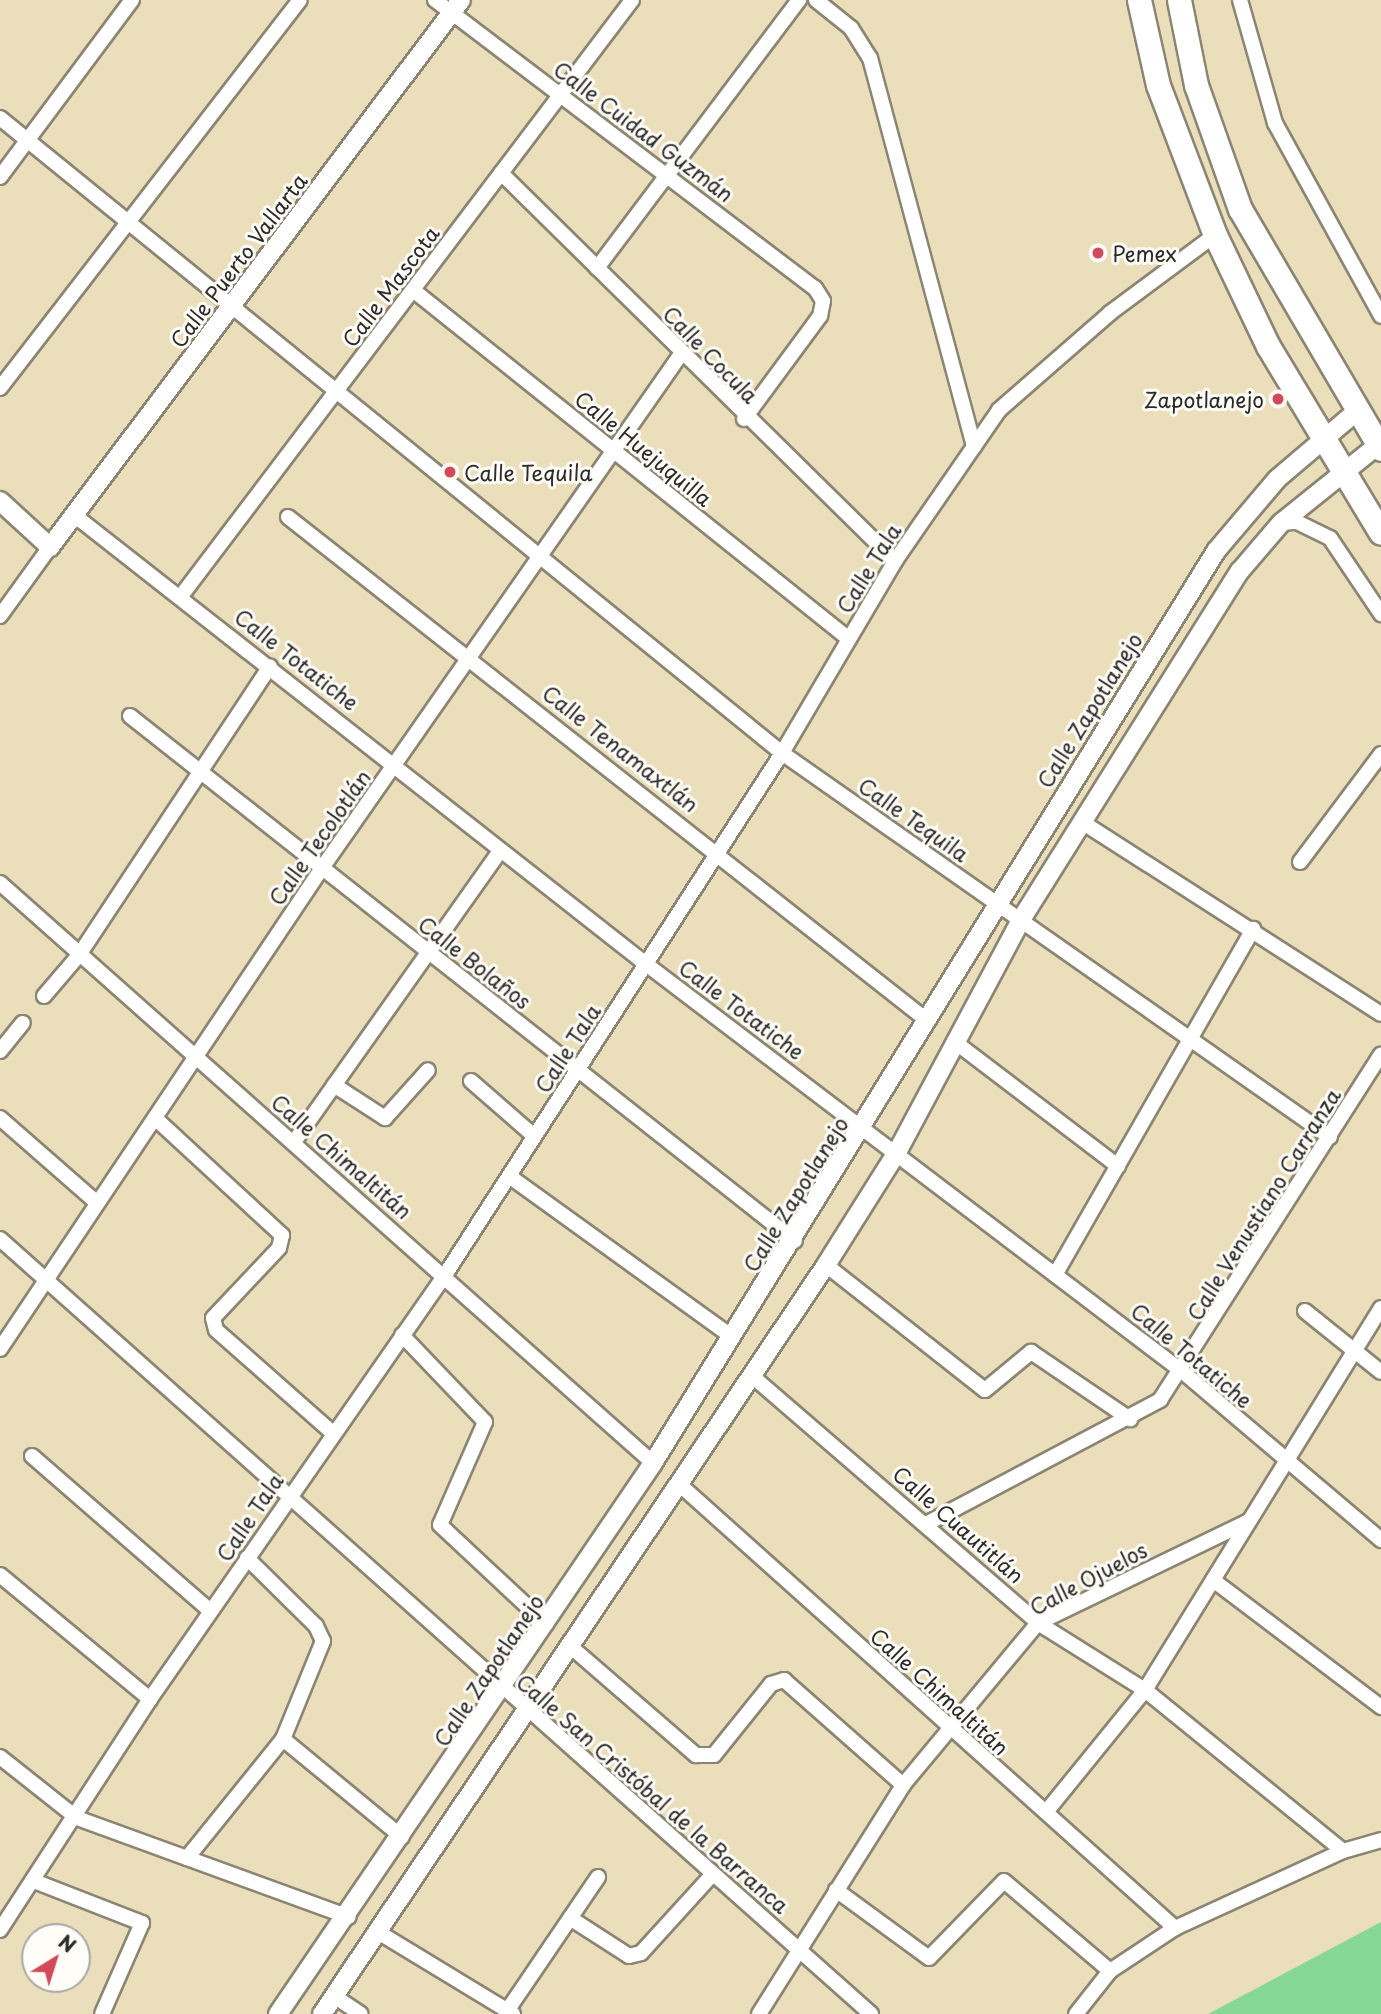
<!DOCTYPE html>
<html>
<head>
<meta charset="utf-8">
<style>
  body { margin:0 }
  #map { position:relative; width:1381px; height:2014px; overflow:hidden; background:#ebdfbb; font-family:"Playpen Sans",sans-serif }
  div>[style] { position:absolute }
  .green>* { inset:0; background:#87d797 }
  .roads { filter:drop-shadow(2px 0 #8b8573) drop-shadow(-2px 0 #8b8573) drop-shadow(0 2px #8b8573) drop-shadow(0 -2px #8b8573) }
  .minor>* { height:14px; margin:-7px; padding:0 7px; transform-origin:7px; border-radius:7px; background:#fff }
  .tertiary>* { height:18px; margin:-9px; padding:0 9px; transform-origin:9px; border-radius:9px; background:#fff }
  .trunk>* { height:23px; margin:-11.5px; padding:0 11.5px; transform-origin:11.5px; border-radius:11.5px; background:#fff }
  .dots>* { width:19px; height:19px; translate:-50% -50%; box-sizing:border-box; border:4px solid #fdfcf7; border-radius:50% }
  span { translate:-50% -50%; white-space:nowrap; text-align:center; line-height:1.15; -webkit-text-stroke:6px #fdfcf7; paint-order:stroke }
  .street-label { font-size:21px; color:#2b2b2b }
  .poi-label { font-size:21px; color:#2b2b2b }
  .left { translate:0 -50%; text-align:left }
  .right { translate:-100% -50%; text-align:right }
  .north { position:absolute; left:21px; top:1923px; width:70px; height:70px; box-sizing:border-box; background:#fdfcf7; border:2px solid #a9a8a5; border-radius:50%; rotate:38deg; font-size:19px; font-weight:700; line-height:28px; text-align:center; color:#2b2b2b }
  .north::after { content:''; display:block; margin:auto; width:24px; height:32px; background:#d1495b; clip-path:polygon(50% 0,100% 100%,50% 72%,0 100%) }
</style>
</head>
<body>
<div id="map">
  <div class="green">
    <i style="clip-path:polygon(1381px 1922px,1381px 2014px,1208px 2014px)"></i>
  </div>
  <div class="roads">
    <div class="minor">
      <i style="left:435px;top:0;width:477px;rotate:37.2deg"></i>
      <i style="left:815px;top:288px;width:15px;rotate:58deg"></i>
      <i style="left:823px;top:301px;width:15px;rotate:101deg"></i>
      <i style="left:820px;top:316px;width:128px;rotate:126.4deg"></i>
      <i style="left:816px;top:0;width:45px;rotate:38.7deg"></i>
      <i style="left:851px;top:28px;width:36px;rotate:58deg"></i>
      <i style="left:870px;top:58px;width:402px;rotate:75deg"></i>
      <i style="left:1240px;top:0;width:128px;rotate:74.1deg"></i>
      <i style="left:1275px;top:123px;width:220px;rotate:61.2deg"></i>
      <i style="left:0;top:118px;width:1007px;rotate:39.08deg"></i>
      <i style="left:782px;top:753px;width:669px;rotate:35.02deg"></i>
      <i style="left:501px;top:173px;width:553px;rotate:44.56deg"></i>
      <i style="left:0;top:177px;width:221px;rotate:-53.3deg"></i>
      <i style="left:597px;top:268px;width:336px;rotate:-53deg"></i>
      <i style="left:413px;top:290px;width:558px;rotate:38.68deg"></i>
      <i style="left:0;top:388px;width:490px;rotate:-52.3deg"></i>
      <i style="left:74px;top:515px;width:727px;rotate:38.13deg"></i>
      <i style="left:646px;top:964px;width:674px;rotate:37.23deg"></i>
      <i style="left:1183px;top:1372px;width:260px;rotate:40.3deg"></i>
      <i style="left:288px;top:517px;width:810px;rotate:38.23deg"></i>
      <i style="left:1281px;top:523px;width:16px;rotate:-4deg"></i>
      <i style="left:1297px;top:522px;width:37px;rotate:26deg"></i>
      <i style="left:1330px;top:538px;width:92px;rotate:56.1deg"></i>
      <i style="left:181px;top:596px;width:747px;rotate:-52.88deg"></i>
      <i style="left:0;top:616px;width:85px;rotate:-54.1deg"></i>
      <i style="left:130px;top:716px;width:847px;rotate:38.29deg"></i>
      <i style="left:1082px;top:822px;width:355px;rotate:32.7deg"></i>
      <i style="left:1300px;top:862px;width:135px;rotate:-53.1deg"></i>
      <i style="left:0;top:883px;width:873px;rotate:41.61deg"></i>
      <i style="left:44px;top:996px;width:54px;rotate:-49.5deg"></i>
      <i style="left:79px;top:955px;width:346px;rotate:-56.5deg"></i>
      <i style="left:955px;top:1042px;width:205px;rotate:37.3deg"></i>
      <i style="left:0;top:1051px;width:36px;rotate:-51deg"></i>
      <i style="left:471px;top:1081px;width:84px;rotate:41.1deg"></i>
      <i style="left:334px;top:1085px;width:61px;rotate:32.9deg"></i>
      <i style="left:385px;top:1118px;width:64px;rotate:-48.1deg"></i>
      <i style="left:0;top:1118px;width:128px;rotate:41.2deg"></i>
      <i style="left:155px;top:1118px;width:173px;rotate:42.7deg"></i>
      <i style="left:282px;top:1235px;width:13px;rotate:103deg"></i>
      <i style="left:279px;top:1248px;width:96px;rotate:133.3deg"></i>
      <i style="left:213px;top:1318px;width:12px;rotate:76deg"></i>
      <i style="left:216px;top:1330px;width:156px;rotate:41.4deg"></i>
      <i style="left:294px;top:1142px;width:357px;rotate:-54.7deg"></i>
      <i style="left:509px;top:1176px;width:274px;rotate:35.8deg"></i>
      <i style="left:0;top:1239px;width:1166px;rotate:41.66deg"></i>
      <i style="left:826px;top:1265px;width:202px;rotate:38.2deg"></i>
      <i style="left:985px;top:1390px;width:60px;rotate:-39.6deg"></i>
      <i style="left:1031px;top:1352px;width:120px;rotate:34.1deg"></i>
      <i style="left:1055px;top:1275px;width:399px;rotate:-60.2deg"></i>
      <i style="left:1305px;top:1311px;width:97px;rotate:38.8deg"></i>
      <i style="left:402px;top:1335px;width:120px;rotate:46.3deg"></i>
      <i style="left:485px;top:1422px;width:112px;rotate:113.6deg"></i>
      <i style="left:440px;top:1525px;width:145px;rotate:43deg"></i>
      <i style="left:0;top:1349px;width:579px;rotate:-56.2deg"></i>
      <i style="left:322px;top:868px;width:627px;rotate:-55.07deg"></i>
      <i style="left:751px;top:1375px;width:379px;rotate:40.8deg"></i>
      <i style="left:1038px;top:1623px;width:126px;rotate:32.1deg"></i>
      <i style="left:1145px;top:1690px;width:255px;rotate:39.1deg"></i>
      <i style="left:32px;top:1456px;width:236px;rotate:41deg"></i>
      <i style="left:679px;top:1484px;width:666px;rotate:41.83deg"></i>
      <i style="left:928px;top:1523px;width:263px;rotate:-27.9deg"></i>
      <i style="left:1160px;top:1400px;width:410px;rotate:-57.4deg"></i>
      <i style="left:0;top:1575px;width:195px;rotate:39.6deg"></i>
      <i style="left:1213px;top:1580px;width:211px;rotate:37.1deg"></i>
      <i style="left:570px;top:1646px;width:167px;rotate:40.9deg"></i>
      <i style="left:696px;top:1755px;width:18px"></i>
      <i style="left:714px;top:1755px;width:91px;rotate:-51.2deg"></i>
      <i style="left:771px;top:1684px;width:14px;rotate:-17deg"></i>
      <i style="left:784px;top:1680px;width:159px;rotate:41.4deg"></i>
      <i style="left:283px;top:1739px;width:154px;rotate:39.5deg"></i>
      <i style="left:0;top:1757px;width:98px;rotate:38.4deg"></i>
      <i style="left:77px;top:1818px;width:289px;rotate:20deg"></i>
      <i style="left:1046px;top:1812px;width:157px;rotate:-50.9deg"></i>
      <i style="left:1145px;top:1690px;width:449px;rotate:-58.3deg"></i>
      <i style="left:187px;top:1858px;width:153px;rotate:-51.1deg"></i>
      <i style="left:283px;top:1739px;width:106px;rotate:-67.8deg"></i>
      <i style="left:323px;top:1641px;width:17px;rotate:-115deg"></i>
      <i style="left:316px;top:1626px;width:97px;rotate:-135.4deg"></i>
      <i style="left:34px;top:1881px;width:116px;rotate:21.3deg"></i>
      <i style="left:142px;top:1923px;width:99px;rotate:113.7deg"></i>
      <i style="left:836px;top:1890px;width:115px;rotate:36.2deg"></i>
      <i style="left:929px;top:1958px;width:107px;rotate:-45.8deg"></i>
      <i style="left:1004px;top:1881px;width:139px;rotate:40.3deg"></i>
      <i style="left:570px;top:1918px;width:70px;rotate:32.8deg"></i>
      <i style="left:629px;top:1956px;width:12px;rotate:-14deg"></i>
      <i style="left:641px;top:1953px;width:107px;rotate:-47.7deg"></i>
      <i style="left:0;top:1930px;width:275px;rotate:-57deg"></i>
      <i style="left:150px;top:1699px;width:517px;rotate:-55.17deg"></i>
      <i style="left:445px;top:1275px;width:621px;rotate:-57.15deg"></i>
      <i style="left:782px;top:753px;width:223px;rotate:-59.5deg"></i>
      <i style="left:895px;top:561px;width:183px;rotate:-55.4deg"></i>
      <i style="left:999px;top:410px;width:147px;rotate:-41.1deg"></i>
      <i style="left:1110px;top:313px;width:131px;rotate:-36.6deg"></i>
      <i style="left:378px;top:1932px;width:158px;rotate:31.3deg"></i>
      <i style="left:334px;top:1996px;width:32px;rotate:34deg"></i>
      <i style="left:507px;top:2011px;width:162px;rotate:-55.8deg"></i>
      <i style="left:759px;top:2014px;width:271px;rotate:-57.8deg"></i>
      <i style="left:903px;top:1785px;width:211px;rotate:-50.2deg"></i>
      <i style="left:1038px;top:1623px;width:234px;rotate:-25.8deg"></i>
      <i style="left:1076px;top:2014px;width:55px;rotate:-51.7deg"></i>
      <i style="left:1110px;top:1971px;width:78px;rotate:-33.5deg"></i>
      <i style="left:1175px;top:1928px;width:185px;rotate:-24.6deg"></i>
      <i style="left:1343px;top:1851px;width:40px;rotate:-16deg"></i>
    </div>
    <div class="tertiary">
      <i style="left:0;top:501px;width:68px;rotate:42.6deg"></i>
      <i style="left:50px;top:547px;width:684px;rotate:-53.08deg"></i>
      <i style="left:278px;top:2014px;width:667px;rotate:-55.76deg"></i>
      <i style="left:653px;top:1463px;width:1072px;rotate:-58.31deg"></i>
      <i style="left:1216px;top:551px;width:94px;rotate:-49.7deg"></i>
      <i style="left:1277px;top:479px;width:106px;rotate:-40.4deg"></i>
      <i style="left:322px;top:2014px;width:903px;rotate:-56.06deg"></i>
      <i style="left:826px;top:1265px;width:131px;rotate:-57.8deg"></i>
      <i style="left:896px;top:1154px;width:268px;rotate:-61.9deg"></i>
      <i style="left:1022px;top:918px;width:410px;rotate:-57.9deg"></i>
      <i style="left:1240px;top:571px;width:63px;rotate:-49.5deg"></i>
      <i style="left:1281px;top:523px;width:124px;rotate:-38.8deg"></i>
    </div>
    <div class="trunk">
      <i style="left:1139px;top:0;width:87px;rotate:77.4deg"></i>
      <i style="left:1158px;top:85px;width:160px;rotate:69.2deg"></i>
      <i style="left:1215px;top:235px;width:123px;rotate:64.5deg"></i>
      <i style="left:1268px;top:346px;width:218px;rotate:58.9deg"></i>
      <i style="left:1179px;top:0;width:87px;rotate:78.7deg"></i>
      <i style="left:1196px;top:85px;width:132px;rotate:70.5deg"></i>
      <i style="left:1240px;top:209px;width:278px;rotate:59.6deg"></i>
    </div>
  </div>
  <div class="dots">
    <i style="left:1098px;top:253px;background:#d1495b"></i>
    <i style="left:1278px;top:399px;background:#d1495b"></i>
    <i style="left:450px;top:472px;background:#d1495b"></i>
  </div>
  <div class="street-label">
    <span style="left:644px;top:131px;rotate:37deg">Calle Cuidad Guzmán</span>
    <span style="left:238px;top:260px;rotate:-53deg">Calle Puerto Vallarta</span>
    <span style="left:390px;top:286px;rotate:-53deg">Calle Mascota</span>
    <span style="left:711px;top:354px;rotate:46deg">Calle Cocula</span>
    <span style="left:644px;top:448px;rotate:39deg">Calle Huejuquilla</span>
    <span style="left:868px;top:568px;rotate:-58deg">Calle Tala</span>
    <span style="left:297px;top:659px;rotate:38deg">Calle Totatiche</span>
    <span style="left:1089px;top:710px;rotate:-58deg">Calle Zapotlanejo</span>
    <span style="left:621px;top:748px;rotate:38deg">Calle Tenamaxtlán</span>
    <span style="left:914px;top:819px;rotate:35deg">Calle Tequila</span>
    <span style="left:319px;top:837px;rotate:-55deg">Calle Tecolotlán</span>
    <span style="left:475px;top:962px;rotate:38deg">Calle Bolaños</span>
    <span style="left:742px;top:1009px;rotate:37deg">Calle Totatiche</span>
    <span style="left:567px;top:1048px;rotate:-57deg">Calle Tala</span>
    <span style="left:342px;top:1156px;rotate:41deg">Calle Chimaltitán</span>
    <span style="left:795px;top:1194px;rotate:-58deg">Calle Zapotlanejo</span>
    <span style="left:1263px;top:1204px;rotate:-58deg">Calle Venustiano Carranza</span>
    <span style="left:1192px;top:1355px;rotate:40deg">Calle Totatiche</span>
    <span style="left:249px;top:1517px;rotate:-56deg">Calle Tala</span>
    <span style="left:959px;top:1524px;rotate:41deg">Calle Cuautitlán</span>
    <span style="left:1088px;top:1578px;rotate:-28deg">Calle Ojuelos</span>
    <span style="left:488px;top:1670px;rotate:-56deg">Calle Zapotlanejo</span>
    <span style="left:940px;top:1691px;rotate:42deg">Calle Chimaltitán</span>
    <span style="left:653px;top:1793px;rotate:41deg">Calle San Cristóbal de la Barranca</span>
  </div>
  <div class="poi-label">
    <span class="left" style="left:1112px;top:253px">Pemex</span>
    <span class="right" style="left:1264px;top:399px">Zapotlanejo</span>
    <span class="left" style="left:464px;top:472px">Calle Tequila</span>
  </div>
  <div class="north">N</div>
</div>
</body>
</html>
